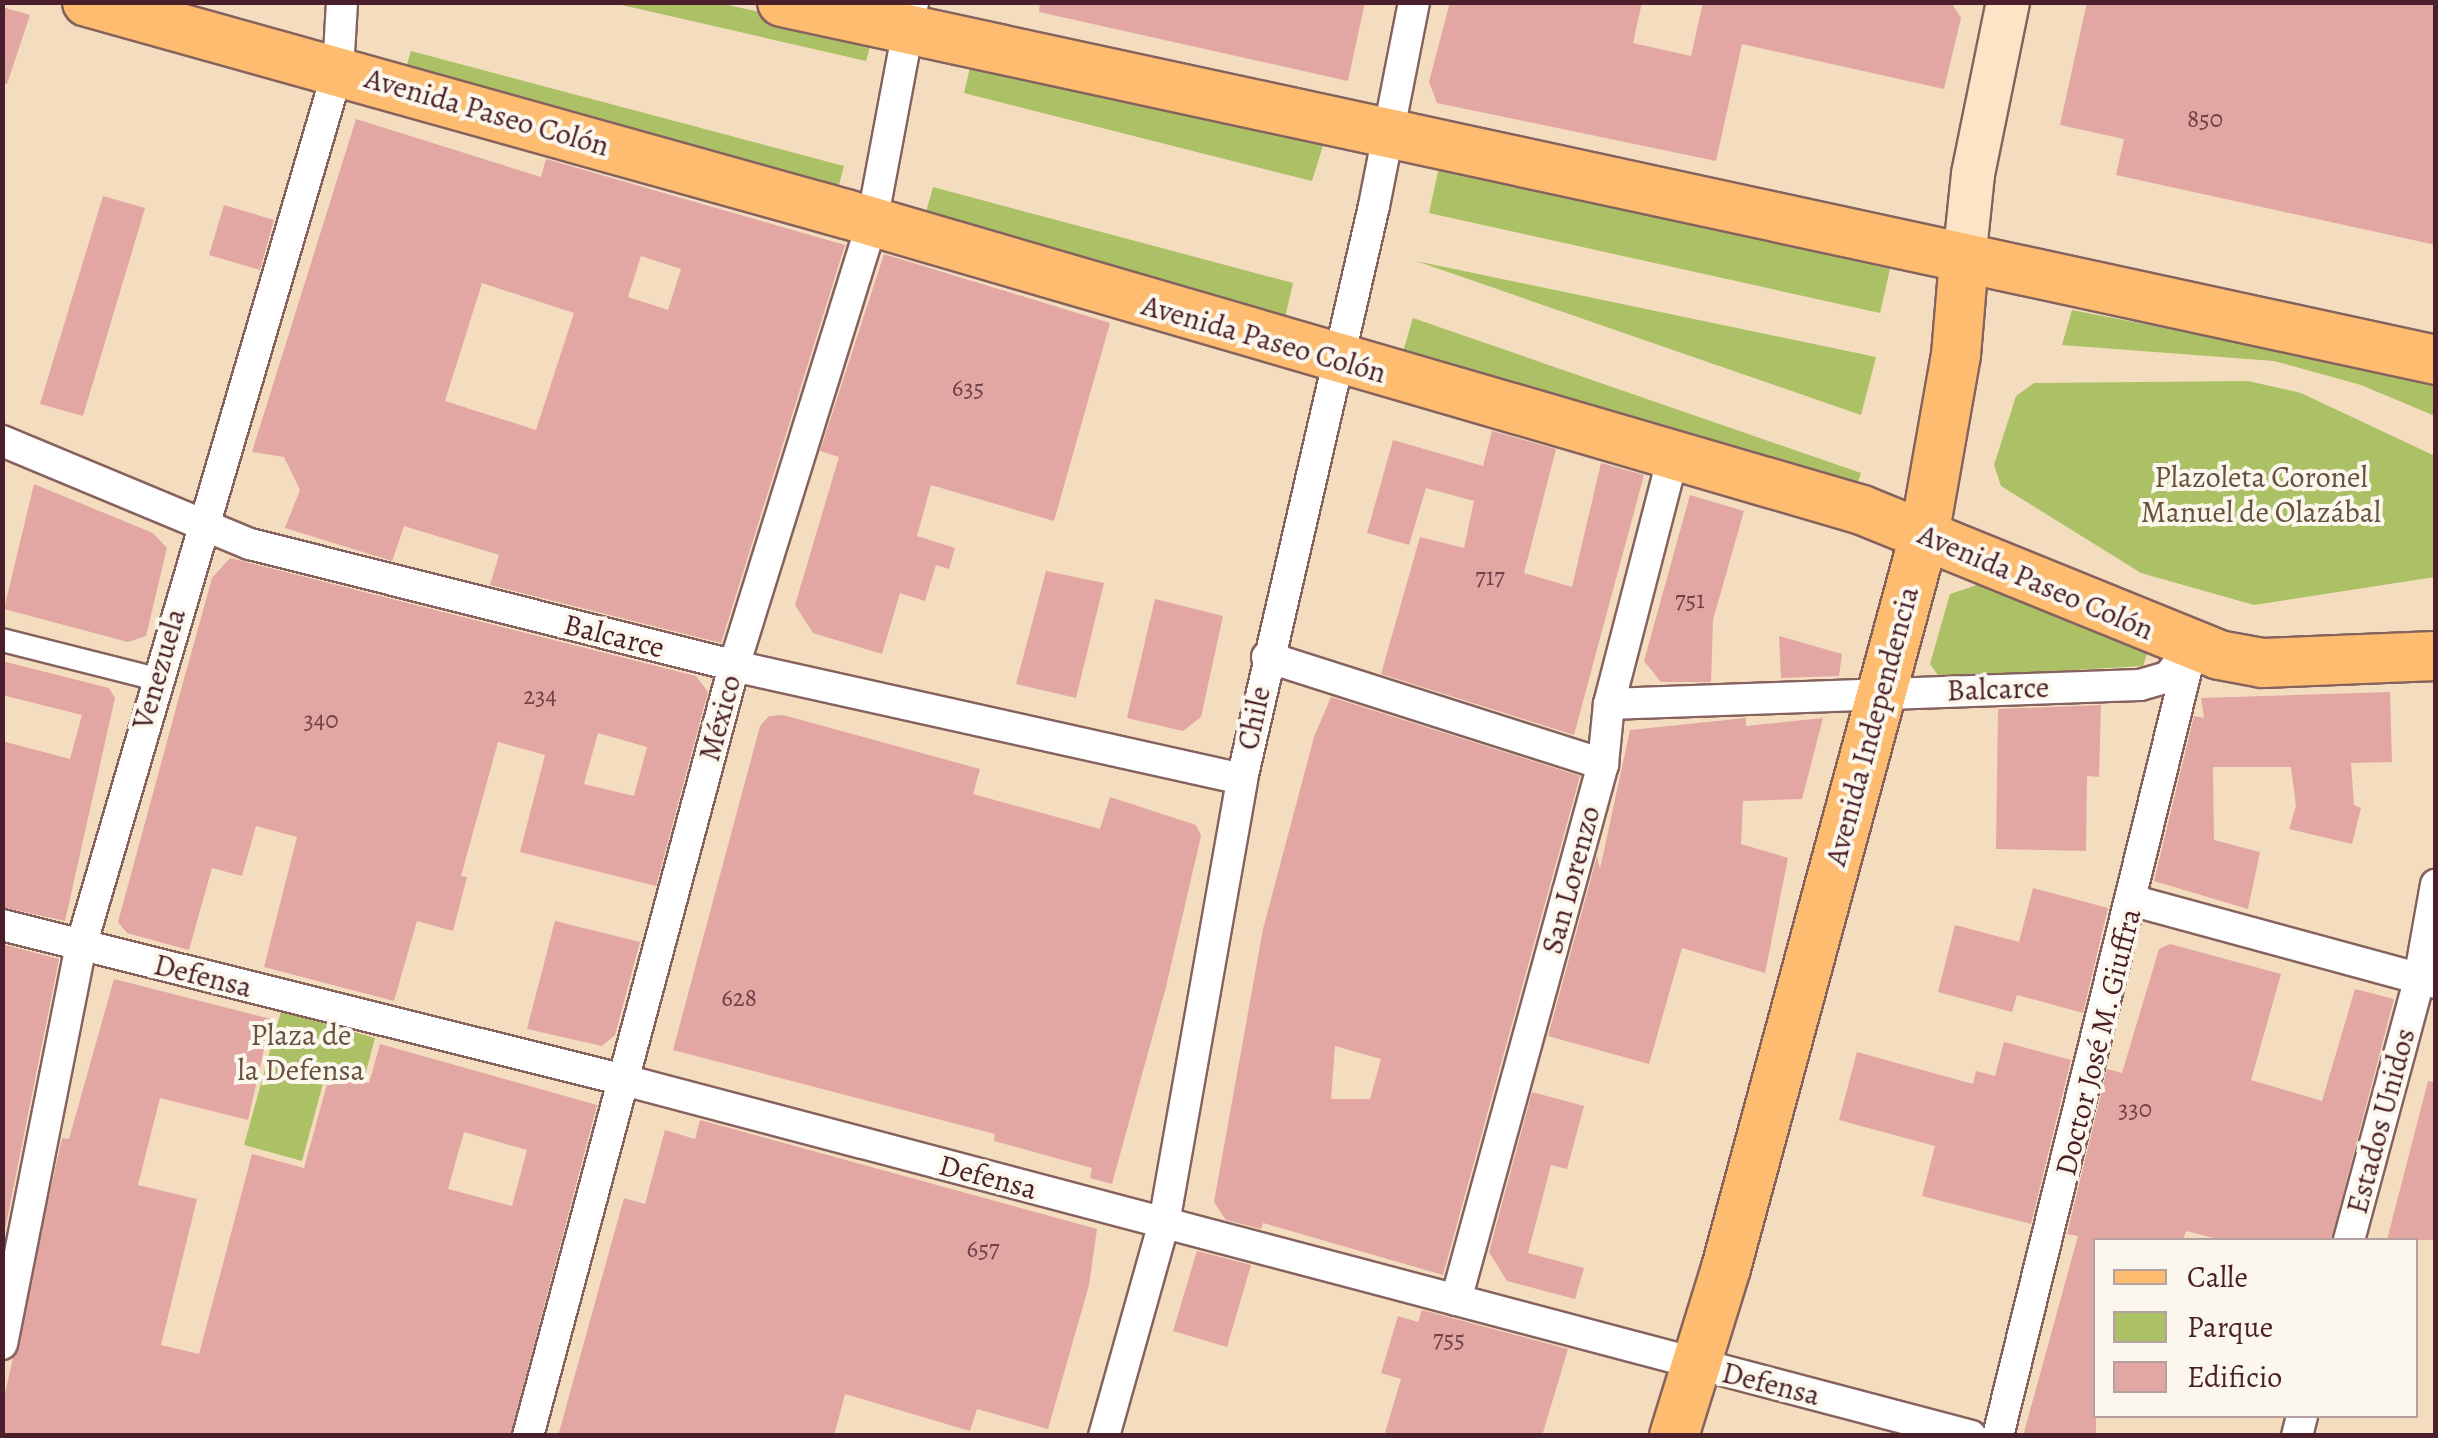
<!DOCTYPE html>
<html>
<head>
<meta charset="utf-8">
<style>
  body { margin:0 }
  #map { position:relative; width:2438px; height:1438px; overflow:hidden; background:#f4ddbf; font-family:Alegreya,serif }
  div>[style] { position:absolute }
  .green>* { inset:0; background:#acc165 }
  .building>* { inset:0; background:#e2a6a3 }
  .roads { filter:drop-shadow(2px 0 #86625f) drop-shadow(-2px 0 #86625f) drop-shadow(0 2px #86625f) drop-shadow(0 -2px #86625f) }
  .pedestrian>* { height:22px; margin:-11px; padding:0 11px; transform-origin:11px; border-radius:11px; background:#fff }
  .minor>* { height:30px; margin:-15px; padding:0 15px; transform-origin:15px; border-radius:15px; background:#fff }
  .secondary>* { height:42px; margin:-21px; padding:0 21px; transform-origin:21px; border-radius:21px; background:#fee4c6 }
  .primary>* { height:48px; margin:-24px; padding:0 24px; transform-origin:24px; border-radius:24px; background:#fdbc70 }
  span { translate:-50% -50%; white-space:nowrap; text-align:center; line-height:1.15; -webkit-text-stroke:8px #fbf7ec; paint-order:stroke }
  .number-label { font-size:25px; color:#704149 }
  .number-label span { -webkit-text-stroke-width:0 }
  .street-label { font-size:30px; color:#4a1f2b }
  .park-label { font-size:30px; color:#67503c }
  .frame { position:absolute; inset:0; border:5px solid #4a1f2b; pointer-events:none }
  .legend { position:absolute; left:2093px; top:1238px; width:325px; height:180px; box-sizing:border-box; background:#fbf7ec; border:2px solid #b4a19f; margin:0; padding:12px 18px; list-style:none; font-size:30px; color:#4a1f2b }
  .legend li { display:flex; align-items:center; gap:20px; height:50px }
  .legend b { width:50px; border:2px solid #b4a19f }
</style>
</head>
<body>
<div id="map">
  <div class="green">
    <i style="clip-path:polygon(613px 3px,718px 3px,873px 36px,866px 61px)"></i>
    <i style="clip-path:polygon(411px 51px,844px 166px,836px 196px,405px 71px)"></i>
    <i style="clip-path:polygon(972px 59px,1326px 136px,1312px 181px,964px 93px)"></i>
    <i style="clip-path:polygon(1439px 167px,1890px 269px,1880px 313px,1429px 213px)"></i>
    <i style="clip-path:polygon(933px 187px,1293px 283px,1284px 322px,924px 219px)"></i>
    <i style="clip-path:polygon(1416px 261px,1876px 357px,1861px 415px)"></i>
    <i style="clip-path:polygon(2072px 310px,2435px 380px,2435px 416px,2361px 385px,2274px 361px,2062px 345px)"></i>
    <i style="clip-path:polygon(1413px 318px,1861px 473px,1855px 489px,1402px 355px)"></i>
    <i style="clip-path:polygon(2248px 381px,2301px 393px,2435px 456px,2435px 577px,2254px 605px,2141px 573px,2001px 486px,1994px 465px,2016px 396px,2034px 383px)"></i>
    <i style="clip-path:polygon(1980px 584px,2139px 644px,2147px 654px,2143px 666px,1940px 678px,1930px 664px,1950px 594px)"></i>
    <i style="clip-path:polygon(281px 1011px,375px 1038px,364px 1079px,327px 1069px,302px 1161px,244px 1145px)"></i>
  </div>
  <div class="building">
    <i style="clip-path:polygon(1040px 2px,1365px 2px,1348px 81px,1039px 12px)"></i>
    <i style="clip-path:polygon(1450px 2px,1642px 2px,1633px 43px,1691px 56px,1703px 2px,1951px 2px,1961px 18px,1944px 89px,1742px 44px,1716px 161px,1437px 103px,1429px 82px)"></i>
    <i style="clip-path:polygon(2087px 2px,2436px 2px,2436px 245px,2116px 175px,2124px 139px,2060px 125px)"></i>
    <i style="clip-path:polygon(2px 7px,30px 15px,7px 84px,2px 84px)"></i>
    <i style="clip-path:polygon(evenodd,356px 119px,541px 177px,546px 159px,845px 245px,721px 643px,490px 585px,499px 555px,404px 526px,392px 561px,285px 528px,300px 490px,284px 457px,252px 452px,356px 119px,641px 256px,681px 269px,668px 310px,628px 297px,641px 256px,356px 119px,482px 283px,574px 313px,536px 430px,445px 401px,482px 283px)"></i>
    <i style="clip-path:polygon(103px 196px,145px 208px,83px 416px,40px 404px)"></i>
    <i style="clip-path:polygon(224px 205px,274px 220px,260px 270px,209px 255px)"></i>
    <i style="clip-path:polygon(884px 254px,1110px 323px,1054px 521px,931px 485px,917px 536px,955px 548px,949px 569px,936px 565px,925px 601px,900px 593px,882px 654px,813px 633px,795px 605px,839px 457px,820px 451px)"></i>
    <i style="clip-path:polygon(1492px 431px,1556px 449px,1524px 573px,1572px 587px,1601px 463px,1644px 475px,1574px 735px,1381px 674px,1420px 537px,1464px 548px,1474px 501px,1426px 488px,1409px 545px,1367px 533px,1393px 440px,1483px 466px)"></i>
    <i style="clip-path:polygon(34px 484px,153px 533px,167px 548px,146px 636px,128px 642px,4px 609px)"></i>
    <i style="clip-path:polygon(1690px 495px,1744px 511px,1713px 620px,1711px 682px,1661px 682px,1644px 661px)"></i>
    <i style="clip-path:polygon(evenodd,230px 558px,696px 676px,708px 692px,656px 886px,520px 852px,545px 755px,498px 742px,461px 876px,467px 877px,453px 931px,417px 921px,394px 1001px,264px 967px,297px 837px,256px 826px,242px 876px,212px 868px,189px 950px,127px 933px,118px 922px,184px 679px,212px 578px,230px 558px,598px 733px,647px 747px,634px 796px,584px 784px,598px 733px)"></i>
    <i style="clip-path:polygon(1046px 571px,1104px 583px,1076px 698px,1016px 684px)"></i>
    <i style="clip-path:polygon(1155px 599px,1223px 616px,1201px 717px,1183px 731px,1127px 718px)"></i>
    <i style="clip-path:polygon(1779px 636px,1842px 654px,1839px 676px,1781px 678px)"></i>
    <i style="clip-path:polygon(2px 661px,109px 688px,115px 698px,65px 921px,2px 907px,2px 741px,70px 759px,82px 715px,2px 695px)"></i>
    <i style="clip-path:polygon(2390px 692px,2392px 762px,2351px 763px,2354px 805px,2361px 808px,2352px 844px,2289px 829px,2296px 806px,2291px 767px,2213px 767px,2214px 840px,2260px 852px,2248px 909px,2154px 881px,2194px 716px,2204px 718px,2201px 698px)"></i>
    <i style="clip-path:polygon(evenodd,1331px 697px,1580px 776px,1443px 1275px,1263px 1223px,1261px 1229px,1226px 1220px,1214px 1202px,1263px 929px,1314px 737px,1331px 697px,1335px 1046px,1381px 1059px,1370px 1099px,1331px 1099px,1335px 1046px)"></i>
    <i style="clip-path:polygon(2101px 705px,2099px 777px,2087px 776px,2086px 851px,1996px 849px,1998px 709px)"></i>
    <i style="clip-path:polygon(783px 715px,980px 769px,973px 794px,1100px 829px,1110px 797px,1196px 825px,1201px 836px,1166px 987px,1112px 1184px,1090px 1178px,1092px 1168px,994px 1141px,995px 1134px,673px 1050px,760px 726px,769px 716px)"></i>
    <i style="clip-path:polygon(1746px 718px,1746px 726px,1823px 718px,1802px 799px,1743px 801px,1741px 844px,1788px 858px,1765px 973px,1682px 948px,1649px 1064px,1548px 1036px,1597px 856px,1600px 869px,1630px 730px)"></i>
    <i style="clip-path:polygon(2033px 888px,2108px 908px,2083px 1013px,2017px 995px,2012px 1012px,1938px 992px,1955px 925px,2019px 942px)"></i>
    <i style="clip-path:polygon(555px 921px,640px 942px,615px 1035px,602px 1046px,527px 1029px)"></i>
    <i style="clip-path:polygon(2px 944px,59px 959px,2px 1245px)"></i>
    <i style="clip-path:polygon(2170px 944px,2281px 974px,2251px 1080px,2322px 1101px,2355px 989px,2394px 999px,2331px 1240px,2221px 1240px,2186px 1231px,2183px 1240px,2096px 1240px,2096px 1436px,2023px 1436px,2078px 1236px,2067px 1234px,2107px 1069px,2122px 1073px,2159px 949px)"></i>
    <i style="clip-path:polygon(evenodd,114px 979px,271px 1019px,248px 1120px,160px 1098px,138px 1185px,197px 1199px,161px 1345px,199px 1354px,252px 1154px,304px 1168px,330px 1073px,369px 1083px,380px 1044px,597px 1105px,510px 1436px,2px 1436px,2px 1407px,62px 1138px,69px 1139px,114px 979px,464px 1132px,527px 1150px,512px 1206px,448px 1189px,464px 1132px)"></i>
    <i style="clip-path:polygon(2004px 1042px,2071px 1060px,2031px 1224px,1922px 1196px,1935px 1146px,1839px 1120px,1857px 1052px,1973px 1084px,1976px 1071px,1995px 1076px)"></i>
    <i style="clip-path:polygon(2428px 1081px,2436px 1082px,2436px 1240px,2387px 1240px)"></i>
    <i style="clip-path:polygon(1532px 1092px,1584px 1106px,1567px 1169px,1551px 1165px,1528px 1253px,1584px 1268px,1575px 1299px,1507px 1281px,1489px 1252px)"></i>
    <i style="clip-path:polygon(700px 1120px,1097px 1229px,1089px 1285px,1048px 1429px,977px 1409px,970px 1431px,845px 1394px,834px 1436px,558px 1436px,624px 1198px,645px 1204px,665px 1130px,695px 1139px)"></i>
    <i style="clip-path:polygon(1197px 1251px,1251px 1265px,1227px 1347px,1173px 1331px)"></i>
    <i style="clip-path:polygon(1422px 1310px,1568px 1349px,1542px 1436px,1384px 1436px,1401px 1379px,1381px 1373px,1398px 1316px,1418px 1322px)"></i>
  </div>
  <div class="roads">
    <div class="pedestrian">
      <i style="left:2px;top:640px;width:159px;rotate:14.2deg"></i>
    </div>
    <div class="minor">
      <i style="left:2px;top:441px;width:269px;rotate:22.6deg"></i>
      <i style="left:250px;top:544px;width:499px;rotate:14.1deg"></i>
      <i style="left:734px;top:666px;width:520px;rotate:12.54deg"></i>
      <i style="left:1267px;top:657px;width:353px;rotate:17.7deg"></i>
      <i style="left:1609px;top:704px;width:531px;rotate:-2.05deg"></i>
      <i style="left:2140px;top:685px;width:29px;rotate:-16deg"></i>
      <i style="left:2168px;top:677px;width:37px;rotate:-52deg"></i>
      <i style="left:2134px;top:901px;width:312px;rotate:15.2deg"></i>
      <i style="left:2px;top:925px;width:641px;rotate:13.99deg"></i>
      <i style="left:624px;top:1080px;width:1393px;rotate:14.8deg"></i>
      <i style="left:2349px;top:1240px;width:269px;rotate:-74.9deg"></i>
      <i style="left:2419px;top:980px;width:97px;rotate:-79.9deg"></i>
      <i style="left:1456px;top:1300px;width:556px;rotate:-74.66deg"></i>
      <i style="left:1603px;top:764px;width:60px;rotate:-84.3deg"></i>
      <i style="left:1609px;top:704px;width:255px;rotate:-75.5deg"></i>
      <i style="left:2px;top:1344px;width:406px;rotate:-78.8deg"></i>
      <i style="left:81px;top:946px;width:913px;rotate:-73.65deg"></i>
      <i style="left:338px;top:70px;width:68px;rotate:-86.6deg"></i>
      <i style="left:528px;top:1436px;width:797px;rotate:-75.02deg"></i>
      <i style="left:734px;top:666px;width:465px;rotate:-72.7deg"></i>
      <i style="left:872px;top:222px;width:224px;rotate:-79.4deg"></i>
      <i style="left:1104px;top:1436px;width:221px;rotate:-74.3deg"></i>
      <i style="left:1164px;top:1223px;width:451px;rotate:-80deg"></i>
      <i style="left:1242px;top:779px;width:588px;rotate:-77.03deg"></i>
      <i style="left:1374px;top:206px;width:208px;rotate:-78.9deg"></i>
      <i style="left:1998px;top:1436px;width:813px;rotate:-76.19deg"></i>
      <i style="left:2297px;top:1436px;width:21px;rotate:-76deg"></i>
    </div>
    <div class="secondary">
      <i style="left:1964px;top:260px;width:86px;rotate:-84deg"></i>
      <i style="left:1973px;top:174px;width:176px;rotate:-78.5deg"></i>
    </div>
    <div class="primary">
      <i style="left:87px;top:2px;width:788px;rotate:15.61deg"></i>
      <i style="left:846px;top:214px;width:1058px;rotate:16.24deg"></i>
      <i style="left:1862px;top:510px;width:385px;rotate:22.1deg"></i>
      <i style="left:2219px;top:655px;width:45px;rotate:10.3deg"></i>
      <i style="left:2263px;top:663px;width:173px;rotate:-2.3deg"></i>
      <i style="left:782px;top:2px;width:1692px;rotate:12.21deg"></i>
      <i style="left:1674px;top:1436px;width:176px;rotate:-72.8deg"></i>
      <i style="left:1726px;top:1268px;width:758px;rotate:-74.86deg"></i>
      <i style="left:1924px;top:536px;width:184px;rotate:-80deg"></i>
      <i style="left:1956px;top:355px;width:95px;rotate:-85.2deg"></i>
    </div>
  </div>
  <div class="number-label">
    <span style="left:2205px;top:119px">850</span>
    <span style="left:968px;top:388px">635</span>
    <span style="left:1490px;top:577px">717</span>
    <span style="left:1690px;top:600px">751</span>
    <span style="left:540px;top:696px">234</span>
    <span style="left:321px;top:720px">340</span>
    <span style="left:739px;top:998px">628</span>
    <span style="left:2135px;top:1109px">330</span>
    <span style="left:983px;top:1249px">657</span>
    <span style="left:1449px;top:1339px">755</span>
  </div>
  <div class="street-label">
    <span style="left:487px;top:112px;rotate:16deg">Avenida Paseo Colón</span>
    <span style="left:1264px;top:339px;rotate:16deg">Avenida Paseo Colón</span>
    <span style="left:2036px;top:582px;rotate:23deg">Avenida Paseo Colón</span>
    <span style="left:614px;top:636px;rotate:14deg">Balcarce</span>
    <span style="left:159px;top:669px;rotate:-74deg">Venezuela</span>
    <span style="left:1998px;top:689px;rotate:-2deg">Balcarce</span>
    <span style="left:720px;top:718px;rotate:-75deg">México</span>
    <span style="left:1254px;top:718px;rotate:-78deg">Chile</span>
    <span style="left:1872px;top:726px;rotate:-75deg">Avenida Independencia</span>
    <span style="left:1571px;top:880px;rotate:-75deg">San Lorenzo</span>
    <span style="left:203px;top:976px;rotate:14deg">Defensa</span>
    <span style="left:2098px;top:1042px;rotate:-76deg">Doctor José M. Giuffra</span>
    <span style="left:2381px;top:1121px;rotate:-75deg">Estados Unidos</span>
    <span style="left:988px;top:1177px;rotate:15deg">Defensa</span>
    <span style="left:1771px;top:1384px;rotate:14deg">Defensa</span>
  </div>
  <div class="park-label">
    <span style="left:2261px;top:494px">Plazoleta Coronel<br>Manuel de Olazábal</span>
    <span style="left:301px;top:1052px">Plaza de<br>la Defensa</span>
  </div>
  <div class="frame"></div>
  <ul class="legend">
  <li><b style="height:12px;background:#fdbc70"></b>Calle</li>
  <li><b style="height:28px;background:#acc165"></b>Parque</li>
  <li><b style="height:28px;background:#e2a6a3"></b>Edificio</li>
  </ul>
</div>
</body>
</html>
